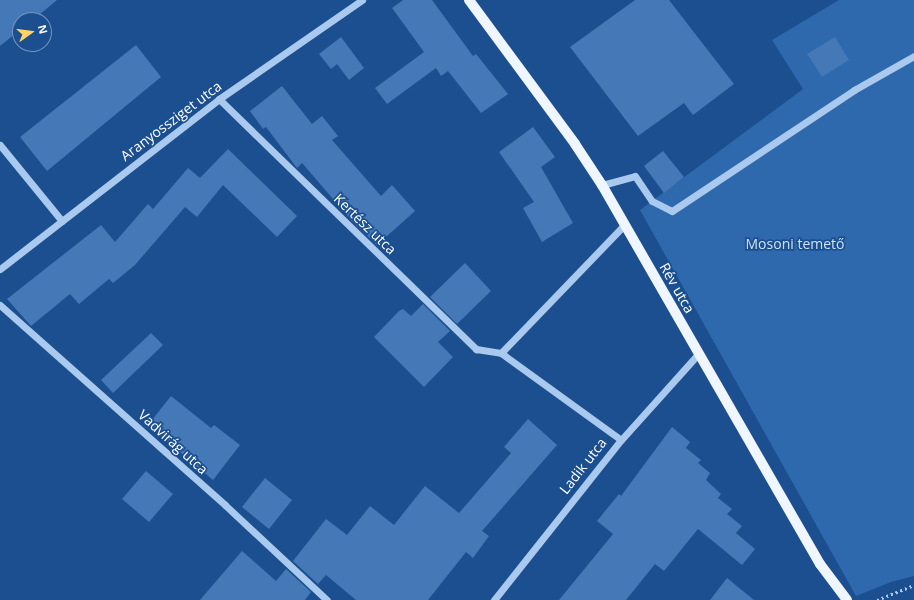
<!DOCTYPE html>
<html>
<head>
<meta charset="utf-8">
<style>
  body { margin:0 }
  #map { position:relative; width:914px; height:600px; overflow:hidden; background:#1b4f8f; font-family:"Open Sans",sans-serif }
  div>[style] { position:absolute }
  .green>* { inset:0; background:#2e69ad }
  .building>* { inset:0; background:#4478b7 }
  .path>* { height:2.5px; margin-top:-1.25px; transform-origin:0; background:repeating-linear-gradient(90deg,#a9c9ee 0 2px,transparent 0 5px) }
  .minor>* { height:7px; margin:-3.5px; padding:0 3.5px; transform-origin:3.5px; border-radius:3.5px; background:#a9c9ee }
  .major>* { height:10px; margin:-5px; padding:0 5px; transform-origin:5px; border-radius:5px; background:#f0f6ff }
  span { translate:-50% -50%; white-space:nowrap; text-align:center; line-height:1.15; -webkit-text-stroke:3.5px #1b4f8f; paint-order:stroke }
  .street-label { font-size:14px; color:#fff }
  .park-label { font-size:14px; color:#cfe3fa }
  .north { position:absolute; left:12px; top:12px; width:40px; height:40px; box-sizing:border-box; background:#1b4f8f; border:1px solid #7695bc; border-radius:50%; rotate:76deg; font-size:11px; font-weight:700; line-height:16px; text-align:center; color:#fff }
  .north::after { content:''; display:block; margin:auto; width:14px; height:18px; background:#ffd166; clip-path:polygon(50% 0,100% 100%,50% 72%,0 100%) }
</style>
</head>
<body>
<div id="map">
  <div class="green">
    <i style="clip-path:polygon(839px 0,914px 0,914px 576px,891px 582px,856px 596px,640px 210px,803px 89px,772px 40px)"></i>
  </div>
  <div class="building">
    <i style="clip-path:polygon(0 0,57px 0,33px 20px,20px 20px,20px 30px,0 46px)"></i>
    <i style="clip-path:polygon(403px 0,432px 0,473px 56px,476px 54px,508px 94px,481px 113px,448px 71px,441px 76px,436px 68px,387px 104px,375px 88px,424px 52px,392px 8px)"></i>
    <i style="clip-path:polygon(635px 0,669px 0,734px 84px,693px 115px,684px 103px,638px 136px,570px 47px)"></i>
    <i style="clip-path:polygon(341px 37px,364px 68px,349px 80px,337px 64px,331px 69px,319px 54px)"></i>
    <i style="clip-path:polygon(835px 37px,849px 60px,822px 77px,807px 54px)"></i>
    <i style="clip-path:polygon(136px 45px,161px 77px,47px 171px,20px 137px)"></i>
    <i style="clip-path:polygon(282px 86px,312px 124px,322px 116px,338px 136px,332px 140px,381px 196px,392px 185px,415px 211px,377px 245px,352px 221px,302px 163px,297px 168px,266px 127px,263px 129px,250px 111px)"></i>
    <i style="clip-path:polygon(533px 127px,555px 157px,541px 167px,573px 223px,542px 242px,523px 208px,534px 202px,499px 152px)"></i>
    <i style="clip-path:polygon(228px 149px,297px 216px,277px 237px,223px 185px,197px 217px,185px 207px,135px 265px,113px 283px,109px 279px,79px 304px,70px 294px,31px 326px,7px 299px,101px 225px,115px 242px,148px 204px,153px 209px,188px 168px,200px 178px)"></i>
    <i style="clip-path:polygon(663px 151px,684px 177px,664px 193px,644px 166px)"></i>
    <i style="clip-path:polygon(465px 263px,491px 291px,457px 324px,430px 297px)"></i>
    <i style="clip-path:polygon(423px 304px,450px 331px,438px 342px,453px 357px,424px 387px,374px 337px,399px 311px,403px 309px,411px 316px)"></i>
    <i style="clip-path:polygon(151px 333px,163px 345px,113px 393px,101px 380px)"></i>
    <i style="clip-path:polygon(171px 396px,211px 428px,214px 425px,240px 445px,213px 480px,148px 425px)"></i>
    <i style="clip-path:polygon(528px 419px,557px 445px,482px 531px,489px 536px,473px 558px,466px 552px,428px 600px,356px 600px,326px 575px,318px 584px,293px 561px,326px 519px,347px 535px,370px 506px,394px 525px,425px 486px,459px 513px,511px 453px,504px 447px)"></i>
    <i style="clip-path:polygon(672px 427px,690px 442px,686px 448px,701px 460px,698px 463px,710px 473px,706px 480px,721px 494px,718px 498px,732px 509px,727px 514px,742px 526px,736px 533px,755px 549px,742px 565px,698px 529px,664px 571px,655px 564px,626px 600px,559px 600px,613px 534px,597px 521px,619px 494px,621px 496px)"></i>
    <i style="clip-path:polygon(146px 471px,173px 494px,149px 522px,122px 499px)"></i>
    <i style="clip-path:polygon(265px 478px,292px 500px,269px 529px,242px 507px)"></i>
    <i style="clip-path:polygon(242px 551px,276px 581px,286px 569px,311px 592px,305px 600px,200px 600px)"></i>
    <i style="clip-path:polygon(727px 578px,754px 600px,710px 600px)"></i>
  </div>
  <div class="path">
    <i style="left:877px;top:600px;width:40px;rotate:-22deg"></i>
  </div>
  <div class="minor">
    <i style="left:219px;top:99px;width:359px;rotate:44.2deg"></i>
    <i style="left:476px;top:349px;width:25px;rotate:9deg"></i>
    <i style="left:501px;top:353px;width:148px;rotate:35.9deg"></i>
    <i style="left:0;top:145px;width:98px;rotate:50.8deg"></i>
    <i style="left:602px;top:185px;width:34px;rotate:-15deg"></i>
    <i style="left:635px;top:176px;width:30px;rotate:56deg"></i>
    <i style="left:652px;top:201px;width:22px;rotate:27deg"></i>
    <i style="left:672px;top:211px;width:219px;rotate:-33.6deg"></i>
    <i style="left:854px;top:90px;width:69px;rotate:-29.5deg"></i>
    <i style="left:0;top:269px;width:277px;rotate:-37.8deg"></i>
    <i style="left:219px;top:99px;width:174px;rotate:-34.7deg"></i>
    <i style="left:0;top:305px;width:301px;rotate:41.6deg"></i>
    <i style="left:225px;top:505px;width:139px;rotate:43deg"></i>
    <i style="left:501px;top:353px;width:178px;rotate:-46.1deg"></i>
    <i style="left:494px;top:600px;width:204px;rotate:-51.6deg"></i>
    <i style="left:621px;top:440px;width:117px;rotate:-48.1deg"></i>
  </div>
  <div class="major">
    <i style="left:469px;top:0;width:179px;rotate:53.6deg"></i>
    <i style="left:575px;top:144px;width:49px;rotate:56.6deg"></i>
    <i style="left:602px;top:185px;width:437px;rotate:60.1deg"></i>
    <i style="left:820px;top:564px;width:45px;rotate:53.1deg"></i>
  </div>
  <div class="street-label">
    <span style="left:171px;top:121px;rotate:-37deg">Aranyossziget utca</span>
    <span style="left:365px;top:224px;rotate:44deg">Kertész utca</span>
    <span style="left:677px;top:288px;rotate:60deg">Rév utca</span>
    <span style="left:173px;top:442px;rotate:42deg">Vadvirág utca</span>
    <span style="left:583px;top:466px;rotate:-52deg">Ladik utca</span>
  </div>
  <div class="park-label">
    <span style="left:795px;top:244px">Mosoni temető</span>
  </div>
  <div class="north">N</div>
</div>
</body>
</html>
